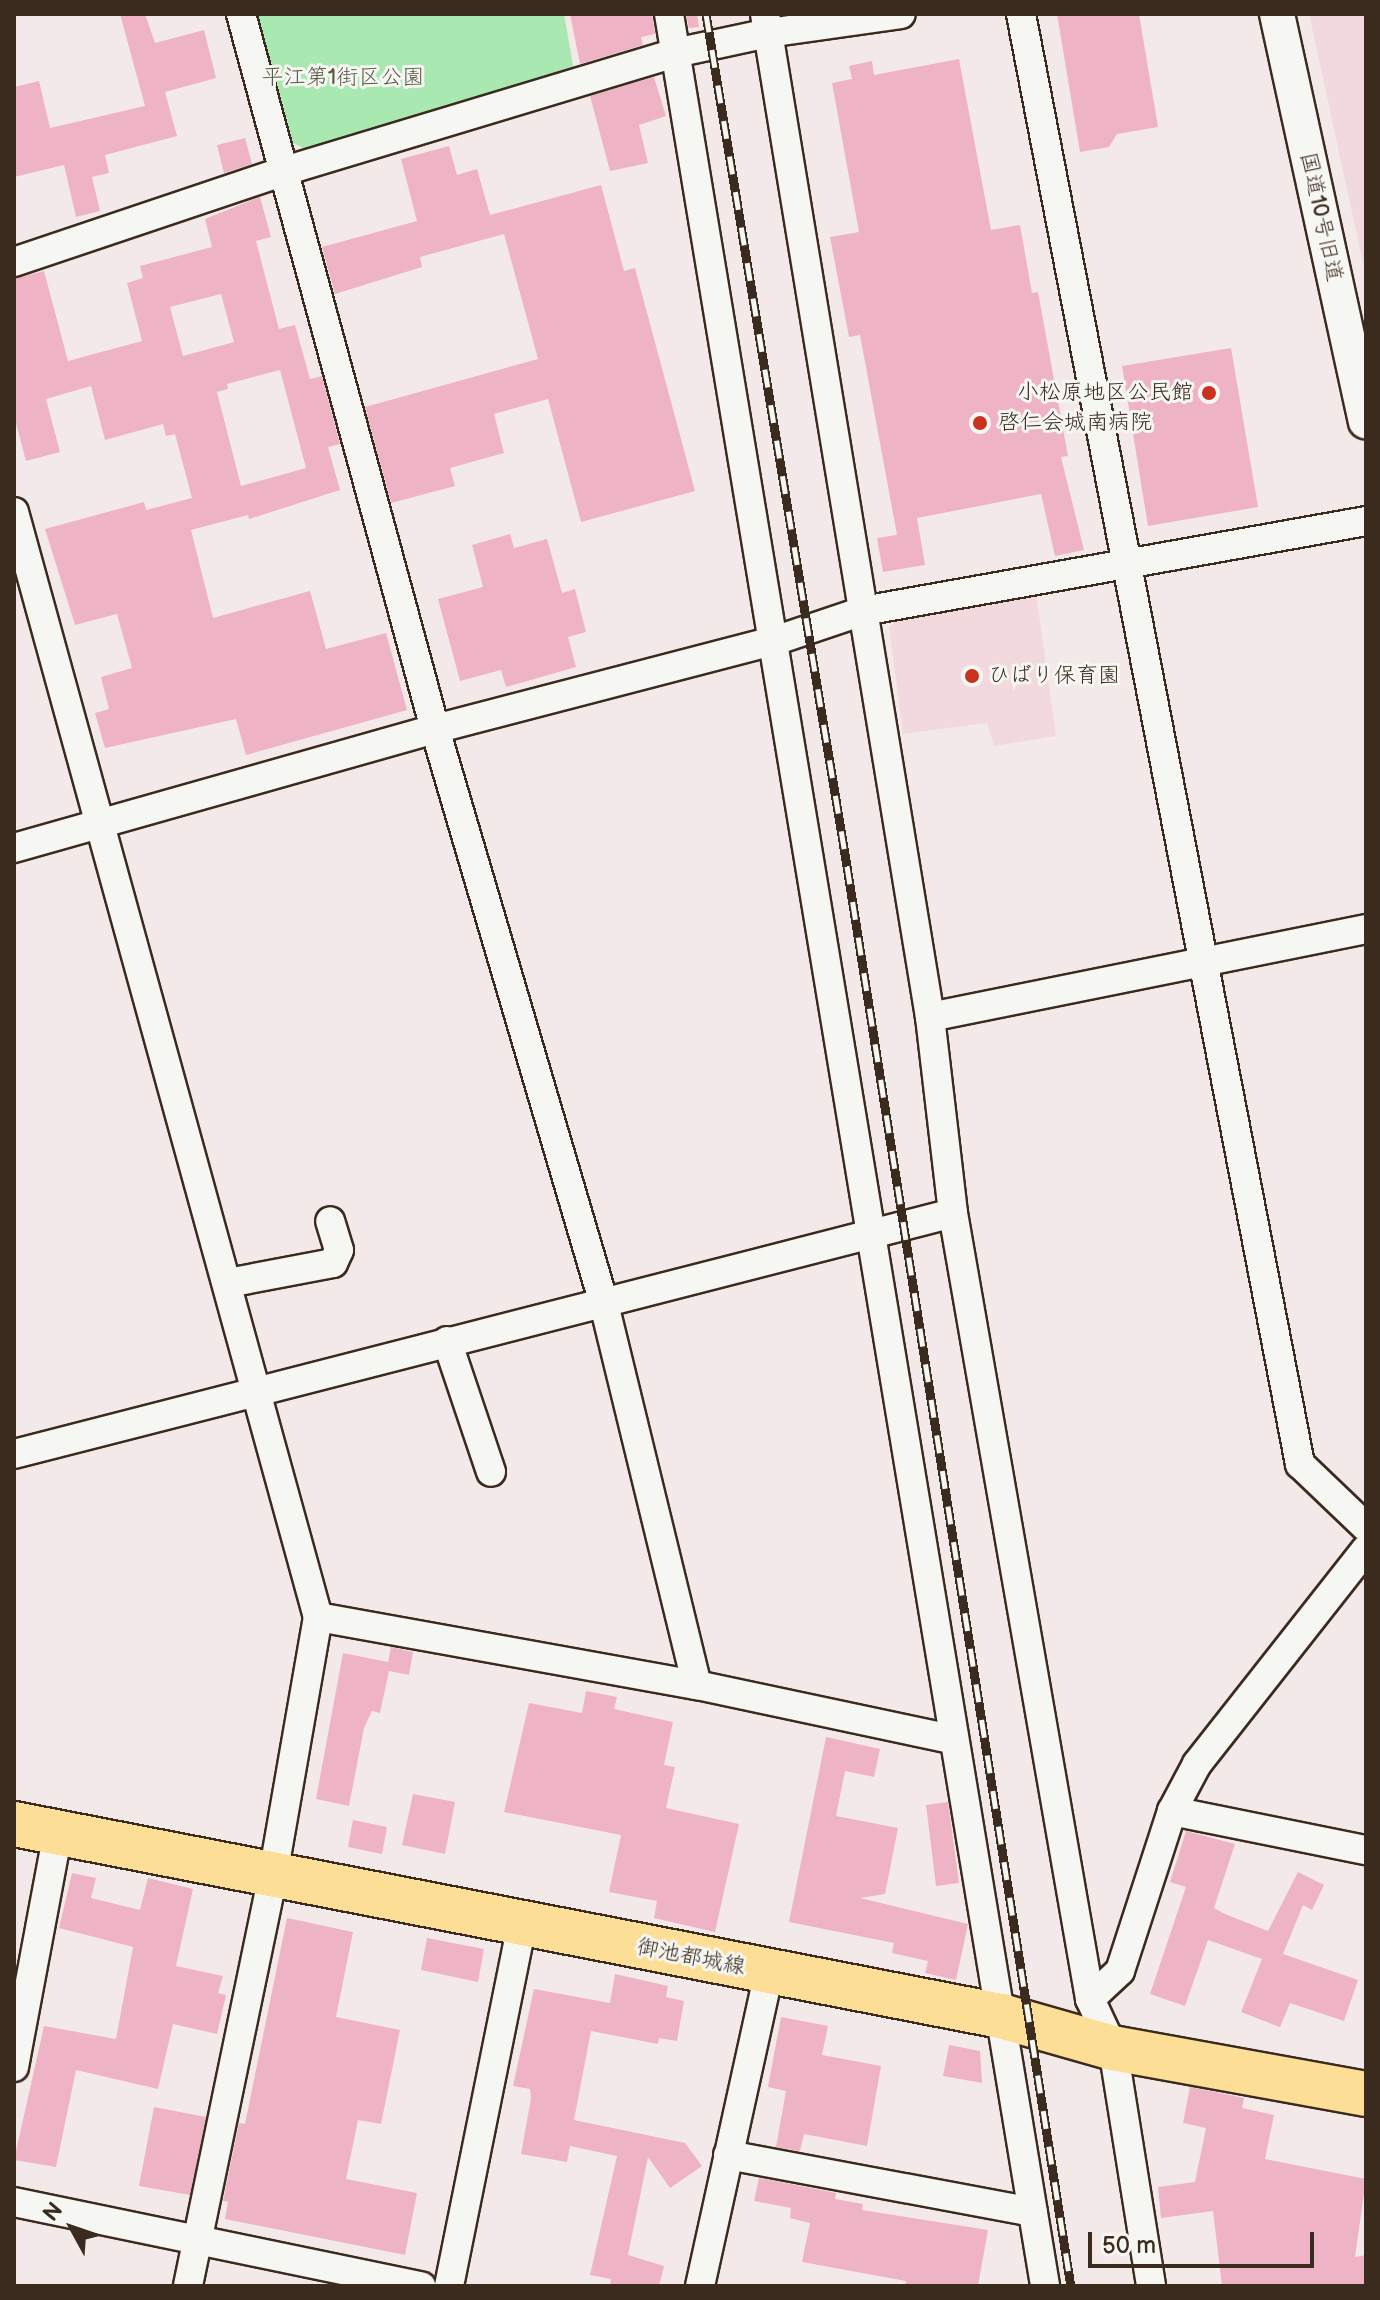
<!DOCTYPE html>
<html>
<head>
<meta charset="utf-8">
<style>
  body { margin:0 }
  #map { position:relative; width:1380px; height:2300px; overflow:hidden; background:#f4e9e9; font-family:"Balsamiq Sans","Klee One",sans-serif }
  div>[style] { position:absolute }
  .built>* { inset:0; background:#f2d9de }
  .green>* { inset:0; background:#a9e9b1 }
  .building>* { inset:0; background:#eeb4c5 }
  .roads { filter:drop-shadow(2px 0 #3b2a1e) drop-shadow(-2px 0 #3b2a1e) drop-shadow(0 2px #3b2a1e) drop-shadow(0 -2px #3b2a1e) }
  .minor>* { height:28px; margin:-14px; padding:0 14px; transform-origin:14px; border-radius:14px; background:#f6f6f2 }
  .tertiary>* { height:34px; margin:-17px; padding:0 17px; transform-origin:17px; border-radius:17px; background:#f6f6f2 }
  .primary>* { height:44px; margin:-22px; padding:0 22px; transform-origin:22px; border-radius:22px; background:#fdde96 }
  .rail>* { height:9px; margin-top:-4.5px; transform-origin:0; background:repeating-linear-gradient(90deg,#f6f6f2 0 18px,#3b2a1e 0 36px); box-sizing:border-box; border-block:2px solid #3b2a1e }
  .dots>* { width:22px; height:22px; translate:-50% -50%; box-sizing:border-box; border:4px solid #f6f6f2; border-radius:50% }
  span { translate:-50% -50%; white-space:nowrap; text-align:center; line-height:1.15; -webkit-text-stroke:6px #f6f6f2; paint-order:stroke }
  .park-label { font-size:22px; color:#565a43 }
  .street-label { font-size:22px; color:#3b2a1e }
  .poi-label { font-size:22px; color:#3b2a1e }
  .right { translate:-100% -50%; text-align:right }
  .left { translate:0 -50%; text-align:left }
  .frame { position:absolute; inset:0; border:16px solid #3b2a1e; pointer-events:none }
  .north { position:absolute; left:32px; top:2188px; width:80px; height:80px; -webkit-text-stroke:6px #f6f6f2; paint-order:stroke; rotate:310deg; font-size:22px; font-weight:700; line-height:32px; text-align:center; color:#3b2a1e }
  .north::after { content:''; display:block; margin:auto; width:28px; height:36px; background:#3b2a1e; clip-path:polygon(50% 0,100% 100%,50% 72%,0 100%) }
  .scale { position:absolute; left:1088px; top:2232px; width:226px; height:36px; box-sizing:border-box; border:4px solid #3b2a1e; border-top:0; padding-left:10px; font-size:24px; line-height:28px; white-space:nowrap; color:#3b2a1e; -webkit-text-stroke:6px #f6f6f2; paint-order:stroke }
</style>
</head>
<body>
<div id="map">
  <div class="built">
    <i style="clip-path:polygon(1309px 14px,1366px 14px,1366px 277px)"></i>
    <i style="clip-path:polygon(1036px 593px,1056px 736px,994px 746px,987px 723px,903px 734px,889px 628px,900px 616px)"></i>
  </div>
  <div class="green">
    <i style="clip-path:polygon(258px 14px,564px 14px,574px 71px,313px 153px,293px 143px)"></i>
  </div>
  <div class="building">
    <i style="clip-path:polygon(120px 14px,145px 14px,155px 43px,204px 30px,216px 78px,165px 92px,177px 136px,105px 155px,109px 173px,92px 177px,100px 211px,76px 217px,64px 165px,14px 177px,14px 87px,39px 81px,50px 128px,145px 106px)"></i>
    <i style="clip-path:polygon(570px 14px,652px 14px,655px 34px,641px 37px,643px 45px,580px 64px)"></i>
    <i style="clip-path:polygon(686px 14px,697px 14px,699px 27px,689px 28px)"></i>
    <i style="clip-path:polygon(1057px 14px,1139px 14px,1158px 127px,1117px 134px,1109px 147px,1080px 152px)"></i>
    <i style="clip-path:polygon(959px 59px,991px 230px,1020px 225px,1032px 293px,1038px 292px,1068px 456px,1061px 457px,1084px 550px,1055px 556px,1041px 494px,917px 518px,925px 565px,883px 572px,877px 538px,897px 535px,860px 335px,849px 337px,830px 237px,859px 232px,832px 83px,852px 79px,849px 66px,872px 61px,874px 75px)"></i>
    <i style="clip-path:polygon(654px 77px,666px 116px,639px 125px,648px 163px,610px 171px,590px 96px)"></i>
    <i style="clip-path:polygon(245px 138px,252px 164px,224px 173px,217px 145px)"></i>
    <i style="clip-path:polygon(449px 146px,457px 175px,477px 169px,490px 215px,601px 185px,624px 271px,635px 268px,695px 491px,581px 522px,548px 399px,494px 414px,504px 453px,450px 468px,455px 486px,391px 503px,365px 407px,538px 359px,504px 234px,420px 257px,422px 267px,335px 294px,322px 247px,417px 221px,401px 159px)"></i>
    <i style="clip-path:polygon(evenodd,260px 197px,271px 237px,256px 241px,279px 329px,295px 325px,310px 379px,322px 376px,340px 444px,328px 447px,340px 490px,249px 519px,248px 515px,191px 530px,213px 618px,310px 591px,326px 649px,386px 633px,407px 710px,246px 755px,236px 719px,105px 748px,95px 713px,109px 709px,101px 677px,132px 668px,117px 614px,75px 625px,45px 529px,144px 502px,146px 510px,192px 498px,175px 434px,166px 436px,163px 424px,105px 440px,91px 386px,46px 399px,60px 452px,26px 461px,14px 416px,14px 279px,44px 271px,68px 361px,142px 341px,127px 283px,143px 278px,140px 266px,212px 247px,205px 219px,260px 197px,221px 294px,234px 342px,183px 356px,170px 307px,221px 294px,260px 197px,280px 370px,306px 468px,241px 486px,217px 392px,228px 389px,227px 384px,280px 370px)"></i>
    <i style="clip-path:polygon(1231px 348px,1258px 507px,1148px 526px,1122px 366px)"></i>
    <i style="clip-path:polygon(510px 534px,514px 548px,547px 539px,562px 593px,575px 589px,586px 632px,568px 637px,576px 667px,506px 687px,501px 670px,460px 681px,438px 599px,483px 587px,472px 545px)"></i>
    <i style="clip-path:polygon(391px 1647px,413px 1652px,409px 1675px,389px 1671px,380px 1713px,372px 1711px,364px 1728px,349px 1806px,316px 1799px,343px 1653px,388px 1662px)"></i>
    <i style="clip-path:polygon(586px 1691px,617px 1697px,614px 1709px,673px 1722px,664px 1765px,675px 1767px,666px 1808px,739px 1824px,715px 1932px,654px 1918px,657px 1901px,609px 1892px,621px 1835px,504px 1812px,529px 1703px,582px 1713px)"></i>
    <i style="clip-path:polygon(826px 1737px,880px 1749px,874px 1777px,845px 1771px,836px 1816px,898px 1828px,885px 1894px,860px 1898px,968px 1924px,956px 1980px,925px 1973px,928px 1961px,892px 1953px,894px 1943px,789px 1922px)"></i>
    <i style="clip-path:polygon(413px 1794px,455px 1802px,445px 1854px,402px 1845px)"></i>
    <i style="clip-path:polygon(948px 1802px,959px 1883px,936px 1886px,926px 1805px)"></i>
    <i style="clip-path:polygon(353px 1820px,387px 1827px,382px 1854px,348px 1847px)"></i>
    <i style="clip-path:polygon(1186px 1831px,1235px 1844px,1214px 1908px,1225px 1914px,1268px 1931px,1298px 1872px,1324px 1885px,1312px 1910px,1303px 1905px,1283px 1954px,1358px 1980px,1344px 2021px,1290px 2003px,1280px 2027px,1241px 2012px,1262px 1959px,1208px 1940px,1185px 2006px,1150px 1994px,1186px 1887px,1170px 1882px)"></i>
    <i style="clip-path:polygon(72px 1873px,96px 1878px,91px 1898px,140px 1910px,148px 1878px,193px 1889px,176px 1966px,223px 1976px,218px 1993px,226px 1995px,217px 2034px,173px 2024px,158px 2089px,76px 2070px,56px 2167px,14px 2160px,44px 2026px,116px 2039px,133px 1947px,59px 1928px)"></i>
    <i style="clip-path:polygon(287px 1918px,353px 1932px,336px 2017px,400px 2030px,381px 2124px,358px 2120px,346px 2179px,417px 2193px,405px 2255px,225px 2219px,228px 2202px,223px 2201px,239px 2123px,245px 2124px)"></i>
    <i style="clip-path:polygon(427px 1938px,484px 1949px,478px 1982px,421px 1970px)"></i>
    <i style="clip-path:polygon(615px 1974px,668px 1986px,666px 1997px,684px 2001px,677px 2041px,659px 2038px,658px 2044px,591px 2031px,574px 2120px,685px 2143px,702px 2166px,670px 2188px,648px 2157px,628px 2255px,664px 2266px,659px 2286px,610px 2286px,611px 2279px,590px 2275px,617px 2156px,570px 2146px,567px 2162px,521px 2154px,531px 2098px,530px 2089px,513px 2086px,534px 1989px,610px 2003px)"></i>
    <i style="clip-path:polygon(781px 2017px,828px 2026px,822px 2055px,881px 2066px,867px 2146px,804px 2134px,800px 2151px,776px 2147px,786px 2091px,768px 2087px)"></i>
    <i style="clip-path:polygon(949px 2045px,980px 2051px,982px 2083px,943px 2076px)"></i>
    <i style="clip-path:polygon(1190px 2087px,1244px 2098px,1242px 2108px,1274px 2115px,1265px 2159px,1366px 2179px,1355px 2257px,1366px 2255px,1366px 2286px,1222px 2286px,1213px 2211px,1161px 2218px,1158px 2187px,1195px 2182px,1206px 2128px,1183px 2123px)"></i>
    <i style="clip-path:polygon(154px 2107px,206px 2117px,190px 2195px,139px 2186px)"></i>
    <i style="clip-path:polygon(759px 2178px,836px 2193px,835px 2199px,863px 2204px,862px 2210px,988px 2230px,978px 2286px,905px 2286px,906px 2281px,802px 2262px,810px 2223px,790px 2218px,791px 2208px,754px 2201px)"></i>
  </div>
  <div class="roads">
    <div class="minor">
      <i style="left:241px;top:14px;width:741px;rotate:74.82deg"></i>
      <i style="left:435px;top:729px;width:595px;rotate:73.61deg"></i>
      <i style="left:603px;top:1300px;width:396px;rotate:76.3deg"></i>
      <i style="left:669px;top:14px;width:2303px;rotate:80.6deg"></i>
      <i style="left:765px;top:14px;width:1016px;rotate:80.66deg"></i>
      <i style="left:930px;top:1017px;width:197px;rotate:83.3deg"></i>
      <i style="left:953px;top:1213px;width:798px;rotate:80.11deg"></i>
      <i style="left:1090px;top:1999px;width:54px;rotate:64.9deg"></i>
      <i style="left:1113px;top:2048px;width:241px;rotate:80.9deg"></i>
      <i style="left:1021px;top:14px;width:1477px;rotate:79.11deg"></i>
      <i style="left:1300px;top:1464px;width:91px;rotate:43.7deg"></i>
      <i style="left:14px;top:262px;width:285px;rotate:-18.6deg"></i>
      <i style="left:284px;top:171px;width:408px;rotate:-16.8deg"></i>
      <i style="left:675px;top:53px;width:95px;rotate:-12.1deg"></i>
      <i style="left:768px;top:33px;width:134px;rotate:-8.1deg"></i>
      <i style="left:14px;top:512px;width:1146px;rotate:74.62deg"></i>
      <i style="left:318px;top:1617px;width:262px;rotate:99.9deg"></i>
      <i style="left:273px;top:1875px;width:420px;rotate:101.7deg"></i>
      <i style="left:14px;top:848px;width:437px;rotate:-15.8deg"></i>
      <i style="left:435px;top:729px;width:350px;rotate:-14.6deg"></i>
      <i style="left:774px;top:641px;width:94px;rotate:-18.6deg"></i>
      <i style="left:863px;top:611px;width:511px;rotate:-10.14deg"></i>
      <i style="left:930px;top:1017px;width:445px;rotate:-11.4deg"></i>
      <i style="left:228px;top:1283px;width:107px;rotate:-10.8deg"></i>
      <i style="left:333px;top:1263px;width:14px;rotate:-65deg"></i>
      <i style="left:339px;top:1250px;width:30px;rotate:-107deg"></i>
      <i style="left:447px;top:1341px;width:138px;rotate:71.4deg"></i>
      <i style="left:14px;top:1454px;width:969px;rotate:-14.39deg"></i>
      <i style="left:318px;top:1617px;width:385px;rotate:10.2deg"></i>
      <i style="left:697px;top:1685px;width:260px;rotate:12deg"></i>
      <i style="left:1172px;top:1811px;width:198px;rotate:11.4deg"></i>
      <i style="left:1090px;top:1999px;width:41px;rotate:-43deg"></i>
      <i style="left:1120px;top:1971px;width:168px;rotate:-72deg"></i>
      <i style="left:1172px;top:1811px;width:53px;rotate:-62deg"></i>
      <i style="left:1197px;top:1764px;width:273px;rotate:-51.8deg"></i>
      <i style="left:14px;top:2067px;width:238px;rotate:-79.4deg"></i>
      <i style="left:728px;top:2155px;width:310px;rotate:10.6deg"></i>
      <i style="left:14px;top:2202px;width:416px;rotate:11.7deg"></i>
      <i style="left:449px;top:2286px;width:369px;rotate:-78.6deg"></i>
      <i style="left:700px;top:2286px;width:321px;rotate:-77.6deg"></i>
    </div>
    <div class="tertiary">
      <i style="left:1277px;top:14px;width:417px;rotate:77.7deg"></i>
    </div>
    <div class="primary">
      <i style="left:14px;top:1824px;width:1006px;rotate:11.01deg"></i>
      <i style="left:1001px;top:2016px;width:116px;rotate:15.9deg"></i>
      <i style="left:1113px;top:2048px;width:257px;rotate:10.3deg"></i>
    </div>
  </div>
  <div class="rail">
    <i style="left:706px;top:14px;width:864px;rotate:80.6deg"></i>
    <i style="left:847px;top:866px;width:1438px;rotate:81.04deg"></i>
  </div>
  <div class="dots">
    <i style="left:1209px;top:393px;background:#c8321e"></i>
    <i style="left:980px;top:423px;background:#c8321e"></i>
    <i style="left:972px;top:676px;background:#c8321e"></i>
  </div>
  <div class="park-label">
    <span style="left:343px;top:78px">平江第1街区公園</span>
  </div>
  <div class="street-label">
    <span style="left:1321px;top:217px;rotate:78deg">国道10号旧道</span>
    <span style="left:691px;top:1957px;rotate:11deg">御池都城線</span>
  </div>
  <div class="poi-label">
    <span class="right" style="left:1193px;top:393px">小松原地区公民館</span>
    <span class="left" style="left:998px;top:423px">啓仁会城南病院</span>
    <span class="left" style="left:988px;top:676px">ひばり保育園</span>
  </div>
  <div class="frame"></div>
  <div class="north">N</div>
  <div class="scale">50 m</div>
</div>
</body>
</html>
